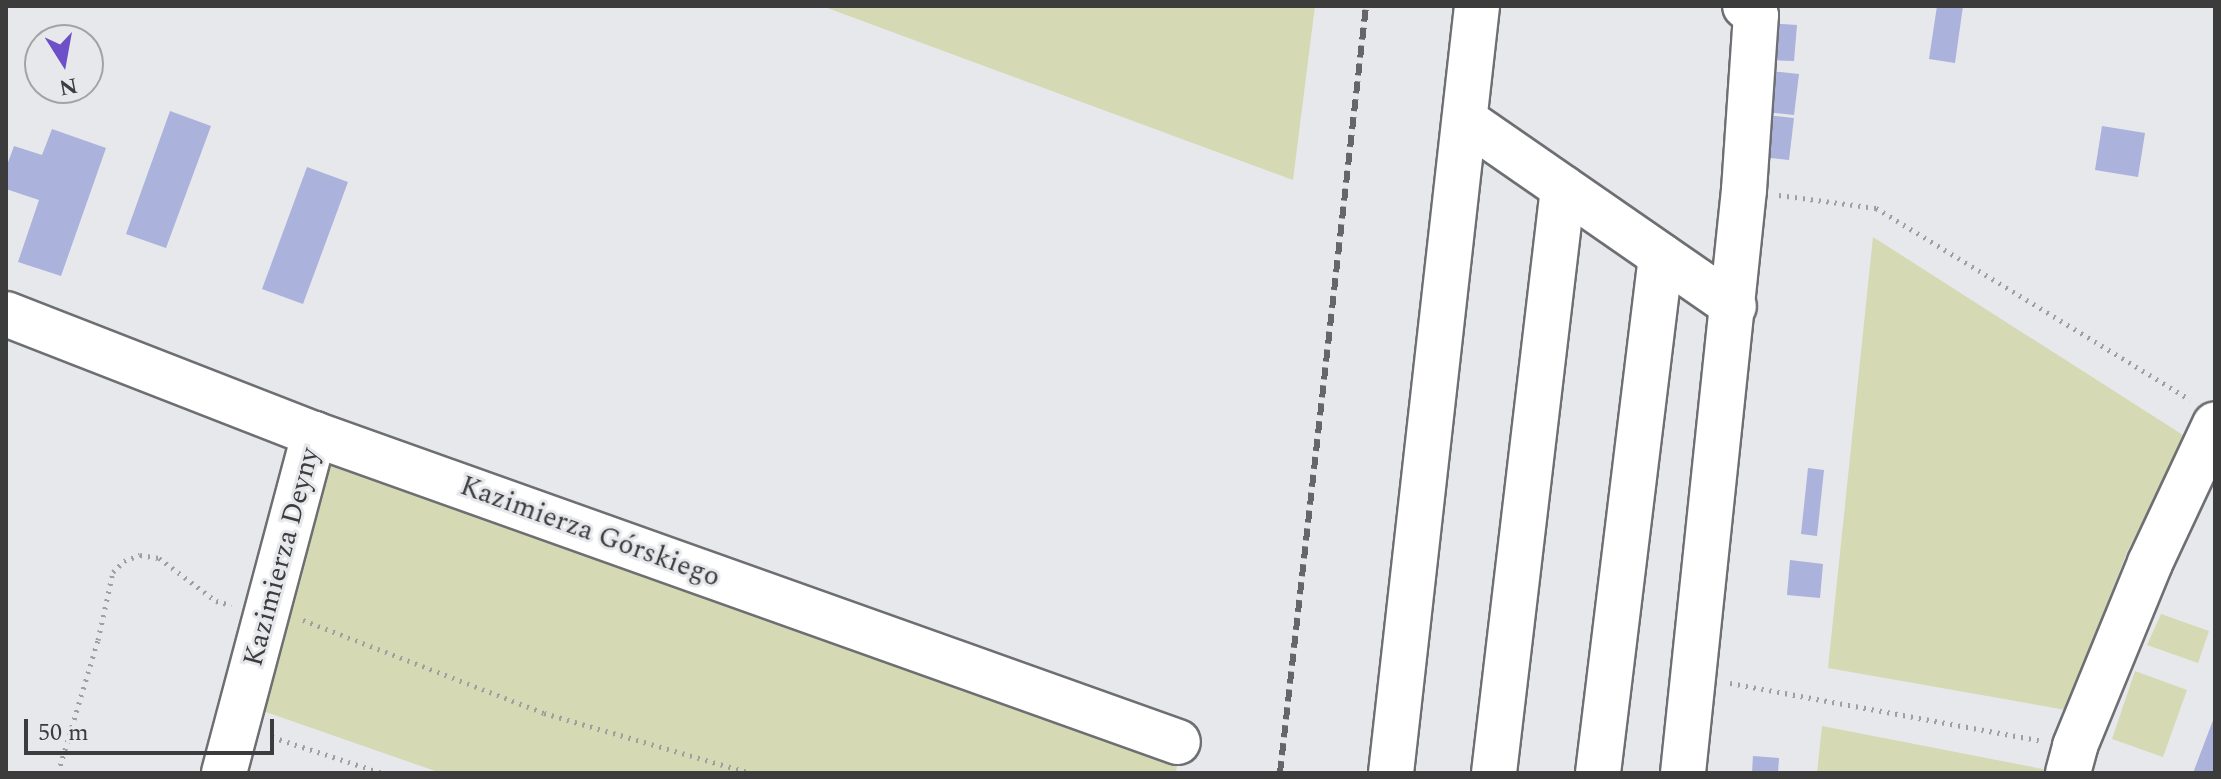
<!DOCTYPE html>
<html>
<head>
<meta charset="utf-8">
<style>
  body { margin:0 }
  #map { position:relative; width:2221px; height:779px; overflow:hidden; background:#e7e8eb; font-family:Spectral,serif }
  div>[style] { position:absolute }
  .green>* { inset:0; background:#d5d9b4 }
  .building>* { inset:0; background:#abb2dc }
  .path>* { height:5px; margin-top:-2.5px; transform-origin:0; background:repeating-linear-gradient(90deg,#9f9fa1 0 2px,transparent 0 8px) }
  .roads { filter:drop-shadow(2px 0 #6e6f72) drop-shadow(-2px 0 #6e6f72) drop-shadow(0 2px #6e6f72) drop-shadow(0 -2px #6e6f72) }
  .minor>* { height:44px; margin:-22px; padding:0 22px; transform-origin:22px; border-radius:22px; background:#fff }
  .rail>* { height:6px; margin-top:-3px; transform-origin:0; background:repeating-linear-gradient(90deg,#666668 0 12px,transparent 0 18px) }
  span { translate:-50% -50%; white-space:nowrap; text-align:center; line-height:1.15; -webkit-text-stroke:6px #e7e8eb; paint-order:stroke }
  .street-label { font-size:28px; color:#3c3c3d }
  .frame { position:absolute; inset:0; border:8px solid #3c3c3d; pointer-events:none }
  .north { position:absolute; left:24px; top:24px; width:80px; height:80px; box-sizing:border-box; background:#e7e8eb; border:2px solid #a3a3a5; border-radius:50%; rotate:169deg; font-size:22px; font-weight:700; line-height:32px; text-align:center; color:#3c3c3d }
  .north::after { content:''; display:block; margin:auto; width:28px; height:36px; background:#6d4fc8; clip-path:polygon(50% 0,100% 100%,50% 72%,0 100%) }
  .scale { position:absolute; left:24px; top:719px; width:250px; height:36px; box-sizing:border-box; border:4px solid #3c3c3d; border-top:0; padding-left:10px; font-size:24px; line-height:28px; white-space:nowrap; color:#3c3c3d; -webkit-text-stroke:6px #e7e8eb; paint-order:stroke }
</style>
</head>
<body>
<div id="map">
  <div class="green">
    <i style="clip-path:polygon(822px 6px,1315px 6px,1293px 180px)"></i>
    <i style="clip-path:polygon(1873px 237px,2186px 437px,2127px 552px,2066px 710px,1828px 668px)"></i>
    <i style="clip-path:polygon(328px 456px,1178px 758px,1176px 773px,441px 773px,263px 711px)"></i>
    <i style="clip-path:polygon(2161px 614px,2209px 631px,2198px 663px,2147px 645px)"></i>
    <i style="clip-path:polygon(2135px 671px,2187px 690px,2163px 757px,2112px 739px)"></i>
    <i style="clip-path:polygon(1822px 726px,2048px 770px,2047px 773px,1817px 773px)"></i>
  </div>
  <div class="building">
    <i style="clip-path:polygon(1937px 6px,1963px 6px,1955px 63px,1929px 59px)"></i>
    <i style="clip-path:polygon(1769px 23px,1797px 25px,1794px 61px,1767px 60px)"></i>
    <i style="clip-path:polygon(1760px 70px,1799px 74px,1794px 115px,1755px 111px)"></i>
    <i style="clip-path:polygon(170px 111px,211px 126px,166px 248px,126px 234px)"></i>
    <i style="clip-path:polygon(1757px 114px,1794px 118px,1789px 160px,1752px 156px)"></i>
    <i style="clip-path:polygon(2102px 126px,2145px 133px,2138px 177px,2095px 170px)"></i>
    <i style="clip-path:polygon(52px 129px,106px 148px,61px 276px,18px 262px,39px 200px,6px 189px,6px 168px,14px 146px,42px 155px)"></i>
    <i style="clip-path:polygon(307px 167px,348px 182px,303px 304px,262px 289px)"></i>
    <i style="clip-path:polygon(1808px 468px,1824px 470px,1817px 536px,1801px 534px)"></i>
    <i style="clip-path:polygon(1790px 560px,1823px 564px,1820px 598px,1787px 595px)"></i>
    <i style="clip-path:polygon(2215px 715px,2215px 773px,2193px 773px)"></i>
    <i style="clip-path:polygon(1753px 756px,1779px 758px,1778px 773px,1752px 773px)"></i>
  </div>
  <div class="path">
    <i style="left:1779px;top:195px;width:98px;rotate:7.6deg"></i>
    <i style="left:1876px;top:208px;width:368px;rotate:31.4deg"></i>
    <i style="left:303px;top:620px;width:258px;rotate:21.1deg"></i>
    <i style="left:544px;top:713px;width:216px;rotate:16.2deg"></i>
    <i style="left:1730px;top:683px;width:314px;rotate:10.5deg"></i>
    <i style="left:272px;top:737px;width:116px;rotate:18.1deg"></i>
    <i style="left:58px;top:773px;width:139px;rotate:-73.3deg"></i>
    <i style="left:98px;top:640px;width:70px;rotate:-77.6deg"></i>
    <i style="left:113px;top:572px;width:16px;rotate:-45deg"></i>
    <i style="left:124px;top:561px;width:17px;rotate:-21deg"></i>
    <i style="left:140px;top:555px;width:19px;rotate:9deg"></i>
    <i style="left:159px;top:558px;width:71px;rotate:37deg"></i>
    <i style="left:216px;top:601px;width:16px;rotate:15deg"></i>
  </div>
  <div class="roads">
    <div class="minor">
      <i style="left:1465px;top:120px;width:327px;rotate:34.7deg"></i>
      <i style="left:6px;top:314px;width:331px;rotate:21.3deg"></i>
      <i style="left:314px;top:434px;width:917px;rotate:19.62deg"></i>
      <i style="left:224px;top:773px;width:351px;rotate:-75.1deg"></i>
      <i style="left:1391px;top:773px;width:772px;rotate:-83.6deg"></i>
      <i style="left:1494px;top:773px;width:589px;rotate:-83.27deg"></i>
      <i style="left:1598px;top:773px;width:521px;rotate:-83.05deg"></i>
      <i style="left:1683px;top:773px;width:586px;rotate:-84.03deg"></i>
      <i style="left:1744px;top:190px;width:175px;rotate:-86.1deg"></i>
      <i style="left:1756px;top:15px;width:14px;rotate:-141deg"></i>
      <i style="left:2068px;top:773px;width:28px;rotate:-75deg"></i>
      <i style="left:2075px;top:746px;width:198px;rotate:-67.7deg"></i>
      <i style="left:2150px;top:563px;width:153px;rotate:-64.9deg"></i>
    </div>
  </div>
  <div class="rail">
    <i style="left:1280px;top:773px;width:772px;rotate:-83.6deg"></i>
  </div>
  <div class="street-label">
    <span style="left:590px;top:532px;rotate:20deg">Kazimierza Górskiego</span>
    <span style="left:282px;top:557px;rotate:-75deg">Kazimierza Deyny</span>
  </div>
  <div class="frame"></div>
  <div class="north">N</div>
  <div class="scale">50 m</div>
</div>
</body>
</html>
